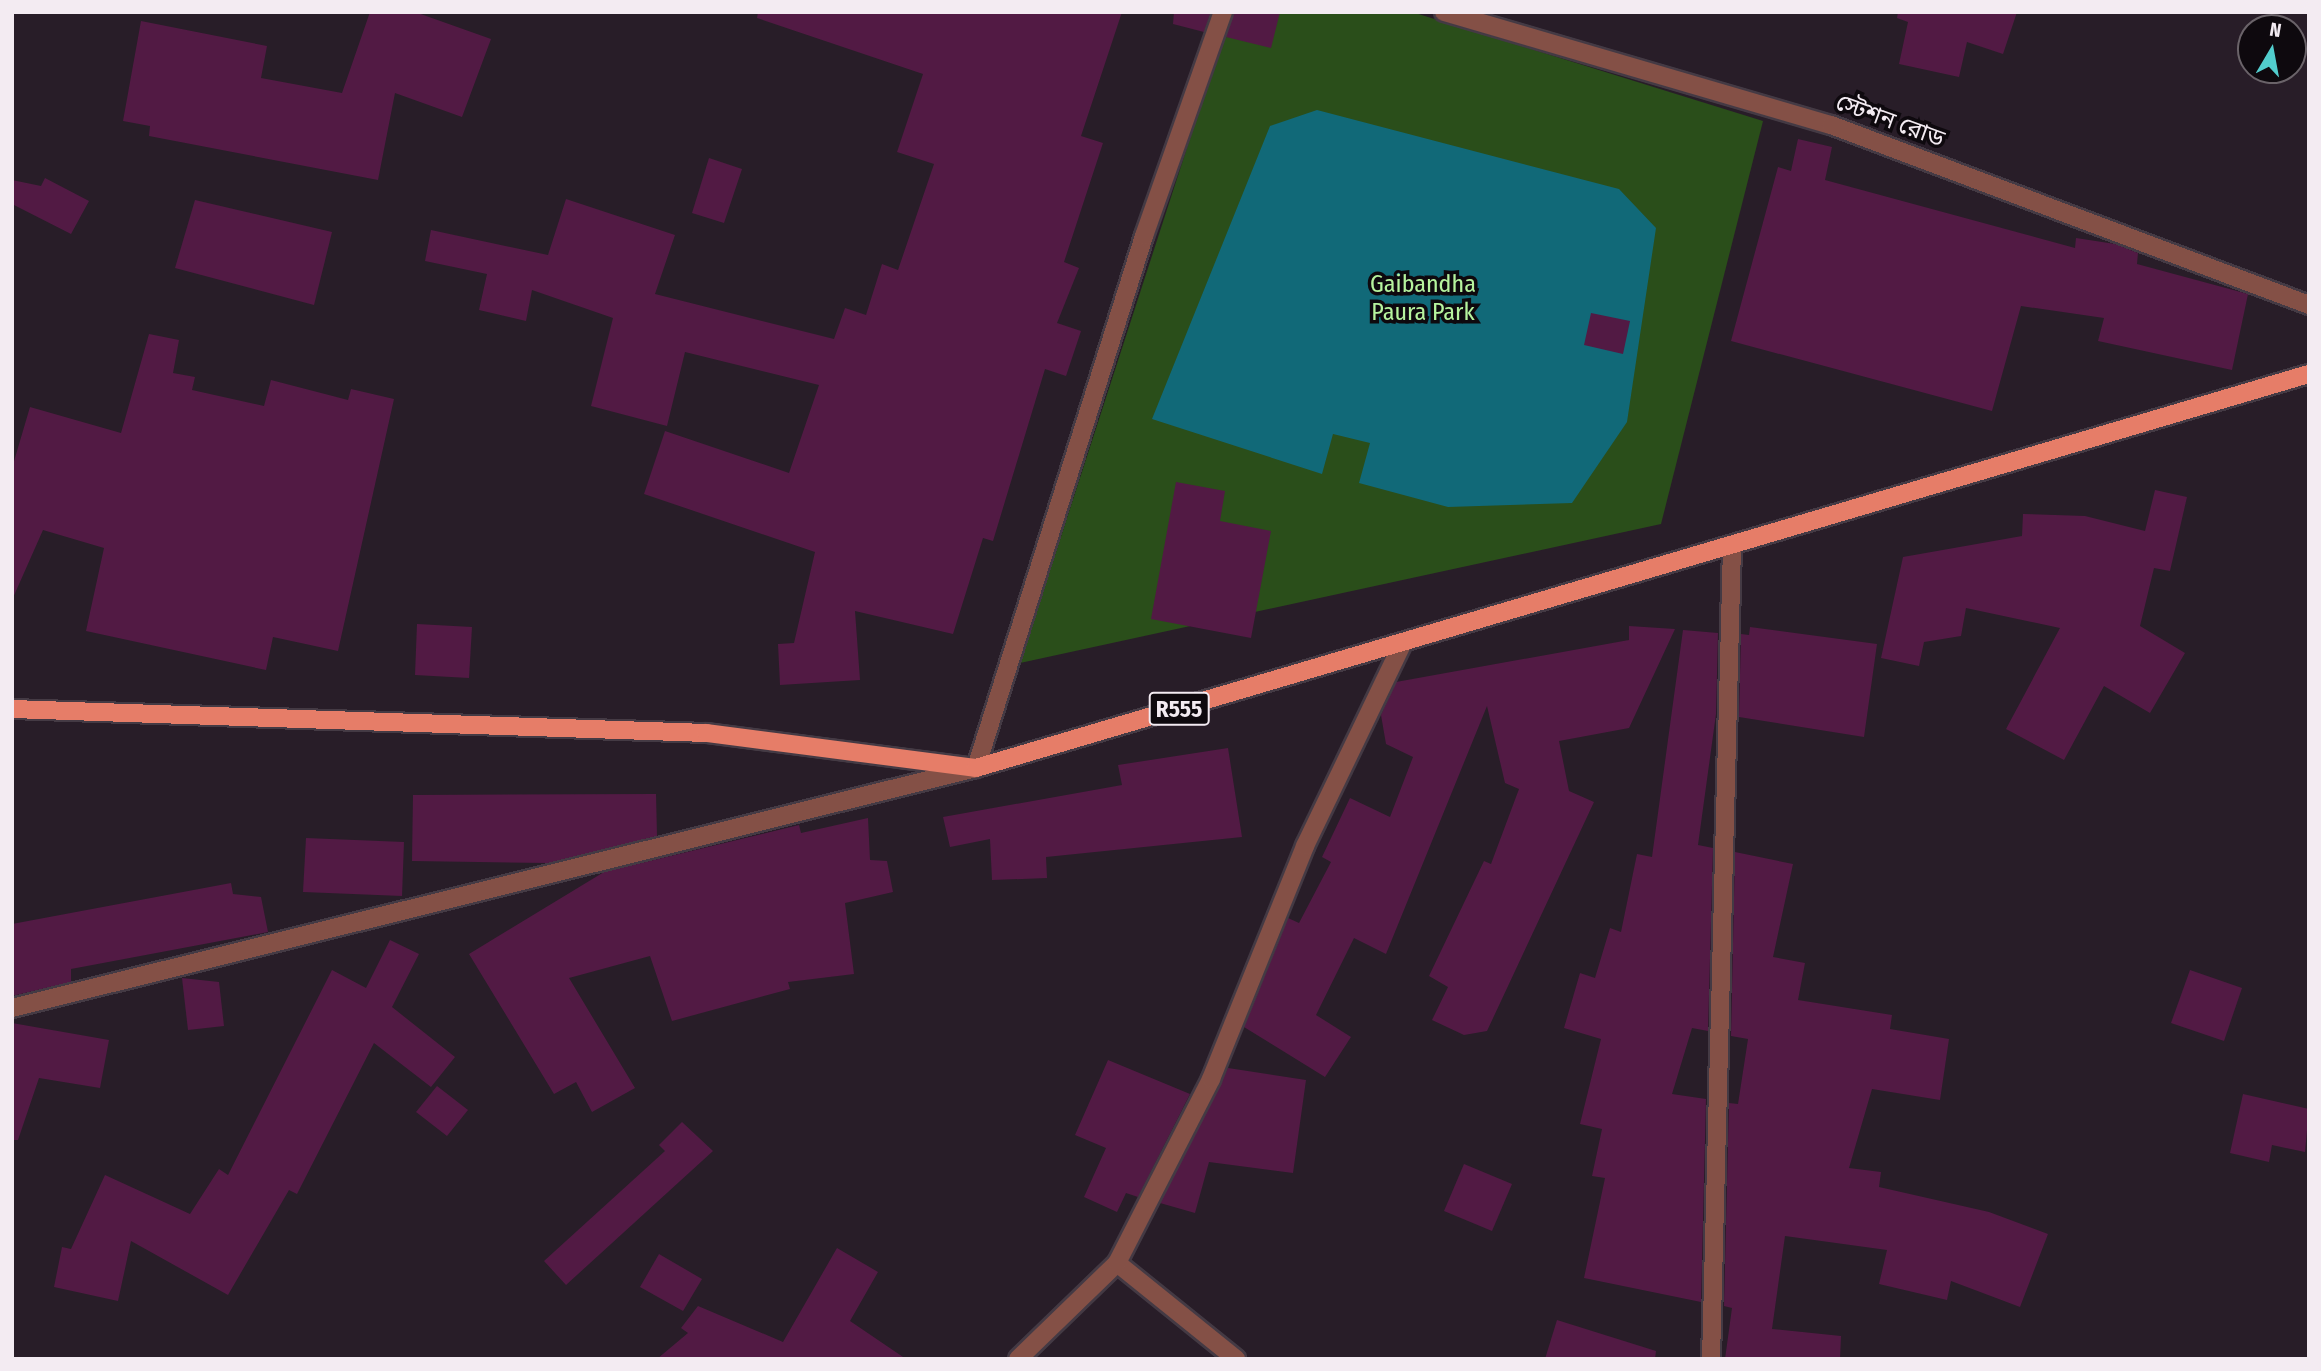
<!DOCTYPE html>
<html>
<head>
<meta charset="utf-8">
<style>
  body { margin:0 }
  #map { position:relative; width:2321px; height:1371px; overflow:hidden; background:#281d28; font-family:"Fira Sans Condensed","Noto Sans Bengali",sans-serif }
  div>[style] { position:absolute }
  .green>* { inset:0; background:#2a4e1a }
  .water>* { inset:0; background:#116978 }
  .building>* { inset:0; background:#521a44 }
  .roads { filter:drop-shadow(2px 0 #443a44) drop-shadow(-2px 0 #443a44) drop-shadow(0 2px #443a44) drop-shadow(0 -2px #443a44) }
  .minor>* { height:18px; margin:-9px; padding:0 9px; transform-origin:9px; border-radius:9px; background:#845046 }
  .major>* { height:18px; margin:-9px; padding:0 9px; transform-origin:9px; border-radius:9px; background:#e67d68 }
  span { translate:-50% -50%; white-space:nowrap; text-align:center; line-height:1.15; -webkit-text-stroke:7px #0e090e; paint-order:stroke }
  .shield-label span { padding:2px 5px; background:#0e090e; border:2px solid; border-radius:5px; -webkit-text-stroke-width:0 }
  .shield-label { font-size:23px; color:#f3ebf2; font-weight:700 }
  .street-label { font-size:24px; color:#f3ebf2 }
  .park-label { font-size:24px; color:#b6f49e }
  .frame { position:absolute; inset:0; border:14px solid #f3ebf2; pointer-events:none }
  .north { position:absolute; left:2237px; top:14px; width:70px; height:70px; box-sizing:border-box; background:#0e090e; border:2px solid #6a6369; border-radius:50%; rotate:10deg; font-size:19px; font-weight:700; line-height:28px; text-align:center; color:#f3ebf2 }
  .north::after { content:''; display:block; margin:auto; width:24px; height:32px; background:#52cdcd; clip-path:polygon(50% 0,100% 100%,50% 72%,0 100%) }
</style>
</head>
<body>
<div id="map">
  <div class="green">
    <i style="clip-path:polygon(1231px 12px,1412px 12px,1763px 121px,1661px 524px,1020px 663px)"></i>
  </div>
  <div class="water">
    <i style="clip-path:polygon(1317px 110px,1619px 189px,1656px 228px,1627px 422px,1572px 503px,1448px 507px,1359px 483px,1370px 443px,1333px 434px,1322px 474px,1152px 419px,1270px 126px)"></i>
  </div>
  <div class="building">
    <i style="clip-path:polygon(370px 12px,415px 12px,491px 39px,462px 117px,395px 93px,378px 180px,149px 136px,150px 126px,123px 121px,141px 21px,267px 46px,261px 78px,342px 93px)"></i>
    <i style="clip-path:polygon(758px 12px,1122px 12px,1081px 136px,1103px 143px,1064px 262px,1079px 268px,1057px 323px,1081px 331px,1066px 376px,1045px 369px,993px 541px,983px 538px,953px 634px,855px 611px,860px 680px,780px 685px,778px 644px,794px 643px,815px 552px,644px 494px,665px 431px,789px 473px,819px 385px,685px 352px,667px 426px,591px 406px,613px 318px,532px 290px,526px 321px,479px 310px,487px 274px,425px 261px,431px 230px,548px 255px,566px 199px,675px 235px,655px 294px,834px 339px,845px 308px,866px 315px,882px 264px,898px 270px,934px 164px,897px 152px,923px 74px,757px 18px)"></i>
    <i style="clip-path:polygon(1174px 12px,1211px 12px,1204px 32px,1173px 24px)"></i>
    <i style="clip-path:polygon(1234px 12px,1280px 12px,1271px 48px,1226px 37px)"></i>
    <i style="clip-path:polygon(1898px 12px,2017px 12px,2003px 54px,1967px 42px,1959px 77px,1899px 64px,1908px 22px,1897px 18px)"></i>
    <i style="clip-path:polygon(1798px 139px,1832px 147px,1825px 180px,2075px 248px,2076px 238px,2115px 244px,2138px 253px,2137px 264px,2248px 294px,2232px 370px,2098px 341px,2104px 318px,2021px 306px,1992px 411px,1731px 341px,1778px 167px,1791px 171px)"></i>
    <i style="clip-path:polygon(709px 158px,742px 169px,724px 223px,692px 213px)"></i>
    <i style="clip-path:polygon(45px 178px,89px 201px,71px 234px,12px 204px,12px 180px,41px 186px)"></i>
    <i style="clip-path:polygon(195px 200px,332px 232px,314px 305px,175px 268px)"></i>
    <i style="clip-path:polygon(1591px 313px,1630px 321px,1623px 354px,1584px 345px)"></i>
    <i style="clip-path:polygon(149px 334px,179px 340px,173px 373px,195px 377px,192px 390px,264px 406px,271px 380px,348px 400px,351px 389px,394px 399px,338px 651px,273px 637px,266px 670px,86px 631px,104px 548px,43px 530px,12px 600px,12px 468px,30px 407px,121px 433px)"></i>
    <i style="clip-path:polygon(1176px 482px,1225px 491px,1220px 521px,1271px 531px,1251px 638px,1151px 619px)"></i>
    <i style="clip-path:polygon(2155px 490px,2187px 497px,2170px 571px,2154px 568px,2140px 626px,2185px 653px,2150px 713px,2104px 686px,2064px 760px,2006px 729px,2060px 628px,1966px 608px,1961px 636px,1924px 642px,1919px 666px,1881px 658px,1903px 557px,2022px 536px,2023px 514px,2085px 516px,2145px 531px)"></i>
    <i style="clip-path:polygon(417px 624px,472px 627px,469px 678px,415px 675px)"></i>
    <i style="clip-path:polygon(1629px 626px,1675px 629px,1629px 728px,1559px 741px,1569px 791px,1594px 802px,1487px 1031px,1464px 1035px,1432px 1020px,1448px 987px,1429px 976px,1484px 861px,1491px 864px,1519px 789px,1505px 783px,1487px 706px,1386px 954px,1354px 938px,1316px 1015px,1351px 1037px,1325px 1077px,1244px 1027px,1288px 918px,1299px 923px,1331px 862px,1322px 857px,1350px 798px,1390px 817px,1413px 757px,1386px 744px,1381px 715px,1396px 682px,1629px 640px)"></i>
    <i style="clip-path:polygon(1750px 627px,1877px 644px,1864px 737px,1739px 717px,1741px 634px,1749px 635px)"></i>
    <i style="clip-path:polygon(1683px 630px,1718px 633px,1716px 714px,1698px 845px,1713px 848px,1708px 1031px,1692px 1028px,1672px 1094px,1706px 1099px,1701px 1302px,1584px 1278px,1605px 1178px,1592px 1176px,1602px 1129px,1580px 1124px,1601px 1039px,1564px 1028px,1580px 973px,1595px 978px,1610px 928px,1621px 932px,1637px 854px,1652px 857px)"></i>
    <i style="clip-path:polygon(1228px 748px,1242px 837px,1046px 857px,1047px 878px,992px 880px,990px 839px,950px 847px,943px 817px,1122px 785px,1118px 765px)"></i>
    <i style="clip-path:polygon(656px 794px,657px 836px,548px 863px,412px 861px,413px 795px)"></i>
    <i style="clip-path:polygon(868px 818px,870px 860px,887px 861px,893px 892px,845px 903px,854px 974px,788px 982px,790px 989px,672px 1021px,650px 956px,569px 978px,635px 1088px,592px 1112px,576px 1082px,554px 1094px,469px 954px,604px 872px,799px 825px,801px 833px)"></i>
    <i style="clip-path:polygon(306px 838px,404px 842px,402px 896px,303px 892px)"></i>
    <i style="clip-path:polygon(1735px 852px,1793px 864px,1773px 957px,1805px 963px,1798px 1000px,1892px 1015px,1890px 1029px,1949px 1039px,1940px 1100px,1872px 1089px,1849px 1168px,1881px 1172px,1879px 1187px,1989px 1212px,2048px 1234px,2020px 1307px,1951px 1281px,1947px 1300px,1879px 1284px,1887px 1250px,1785px 1236px,1772px 1329px,1841px 1336px,1840px 1359px,1725px 1359px,1732px 1308px,1724px 1306px,1729px 1103px,1738px 1104px,1748px 1039px,1731px 1036px)"></i>
    <i style="clip-path:polygon(231px 883px,233px 894px,261px 897px,268px 932px,71px 969px,71px 982px,12px 996px,12px 924px)"></i>
    <i style="clip-path:polygon(390px 940px,419px 954px,392px 1007px,455px 1057px,431px 1087px,374px 1043px,297px 1194px,289px 1190px,228px 1295px,131px 1241px,118px 1301px,54px 1287px,62px 1247px,71px 1249px,105px 1175px,190px 1214px,219px 1169px,228px 1175px,332px 970px,366px 988px)"></i>
    <i style="clip-path:polygon(2190px 970px,2242px 988px,2224px 1041px,2171px 1023px)"></i>
    <i style="clip-path:polygon(182px 978px,219px 982px,224px 1026px,188px 1030px)"></i>
    <i style="clip-path:polygon(12px 1023px,109px 1040px,100px 1088px,39px 1078px,18px 1140px,12px 1140px)"></i>
    <i style="clip-path:polygon(1108px 1060px,1190px 1094px,1138px 1197px,1126px 1193px,1117px 1212px,1084px 1197px,1106px 1148px,1075px 1135px)"></i>
    <i style="clip-path:polygon(1228px 1068px,1306px 1080px,1293px 1173px,1209px 1162px,1195px 1213px,1160px 1203px)"></i>
    <i style="clip-path:polygon(437px 1086px,468px 1110px,447px 1136px,416px 1112px)"></i>
    <i style="clip-path:polygon(2243px 1094px,2309px 1109px,2305px 1152px,2272px 1145px,2269px 1162px,2230px 1153px)"></i>
    <i style="clip-path:polygon(682px 1122px,713px 1151px,566px 1285px,544px 1261px,665px 1151px,659px 1145px)"></i>
    <i style="clip-path:polygon(1464px 1164px,1512px 1184px,1492px 1231px,1444px 1211px)"></i>
    <i style="clip-path:polygon(837px 1248px,878px 1272px,850px 1321px,906px 1359px,657px 1359px,688px 1333px,681px 1328px,698px 1306px,783px 1342px)"></i>
    <i style="clip-path:polygon(659px 1254px,702px 1279px,683px 1311px,640px 1287px)"></i>
    <i style="clip-path:polygon(1557px 1320px,1656px 1351px,1655px 1359px,1545px 1359px)"></i>
  </div>
  <div class="roads">
    <div class="minor">
      <i style="left:1444px;top:12px;width:403px;rotate:16.3deg"></i>
      <i style="left:1831px;top:125px;width:511px;rotate:20.63deg"></i>
      <i style="left:12px;top:1008px;width:993px;rotate:-13.98deg"></i>
      <i style="left:976px;top:768px;width:558px;rotate:-72.47deg"></i>
      <i style="left:1144px;top:236px;width:238px;rotate:-70.6deg"></i>
      <i style="left:1117px;top:1263px;width:153px;rotate:38.9deg"></i>
      <i style="left:1018px;top:1359px;width:138px;rotate:-44.1deg"></i>
      <i style="left:1117px;top:1263px;width:207px;rotate:-62.9deg"></i>
      <i style="left:1211px;top:1079px;width:251px;rotate:-68deg"></i>
      <i style="left:1305px;top:846px;width:224px;rotate:-64.3deg"></i>
      <i style="left:1711px;top:1359px;width:811px;rotate:-88.52deg"></i>
    </div>
    <div class="major">
      <i style="left:12px;top:709px;width:695px;rotate:1.98deg"></i>
      <i style="left:707px;top:733px;width:271px;rotate:7.4deg"></i>
      <i style="left:976px;top:768px;width:1390px;rotate:-16.47deg"></i>
    </div>
  </div>
  <div class="shield-label">
    <span style="left:1179px;top:709px">R555</span>
  </div>
  <div class="street-label">
    <span style="left:1890px;top:121px;rotate:20deg">স্টেশন রোড</span>
  </div>
  <div class="park-label">
    <span style="left:1423px;top:299px">Gaibandha<br>Paura Park</span>
  </div>
  <div class="frame"></div>
  <div class="north">N</div>
</div>
</body>
</html>
